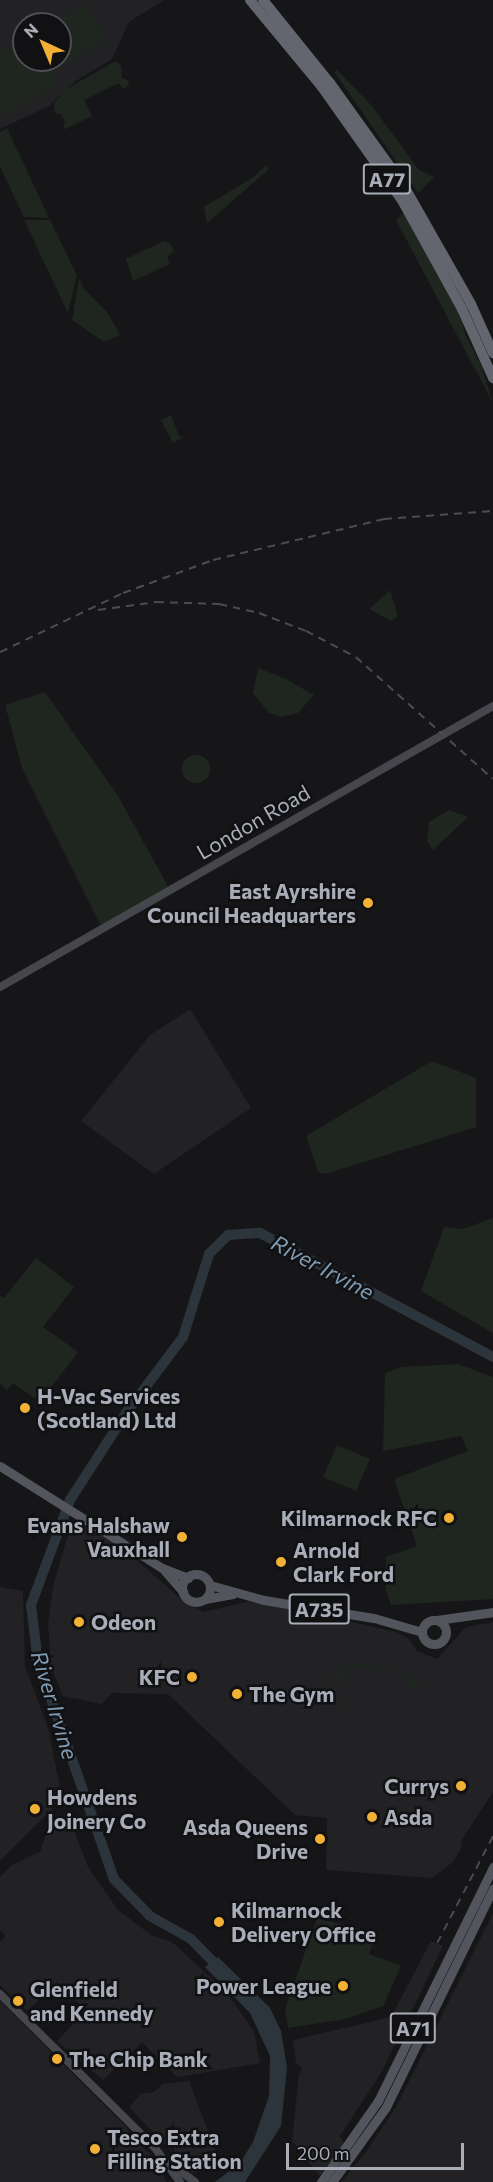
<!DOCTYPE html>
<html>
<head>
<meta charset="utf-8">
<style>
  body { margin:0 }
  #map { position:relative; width:493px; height:2182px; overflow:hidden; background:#161618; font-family:Commissioner,sans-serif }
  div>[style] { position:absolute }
  .built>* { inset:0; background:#222225 }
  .green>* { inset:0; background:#1e261f }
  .round { border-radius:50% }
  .water>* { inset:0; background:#2c353c }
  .river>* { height:10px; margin:-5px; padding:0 5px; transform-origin:5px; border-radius:5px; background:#2c353c }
  .secondary>* { height:8px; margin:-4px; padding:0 4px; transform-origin:4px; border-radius:4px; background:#45474d }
  .primary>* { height:9px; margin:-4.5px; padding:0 4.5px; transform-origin:4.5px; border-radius:4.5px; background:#53555c }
  .primary>.ring { margin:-4.5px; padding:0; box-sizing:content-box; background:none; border:9px solid #53555c; border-radius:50% }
  .highway>* { height:10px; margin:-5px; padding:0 5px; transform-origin:5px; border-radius:5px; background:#63666e }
  .rail>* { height:1.5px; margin-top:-0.75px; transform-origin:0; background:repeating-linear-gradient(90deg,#4a4c52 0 8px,transparent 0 14px) }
  .dots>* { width:16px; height:16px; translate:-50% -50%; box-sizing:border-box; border:3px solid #111113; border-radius:50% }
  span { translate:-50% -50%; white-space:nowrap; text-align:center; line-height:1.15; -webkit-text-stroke:5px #111113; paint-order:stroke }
  .shield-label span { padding:2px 4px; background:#111113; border:2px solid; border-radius:4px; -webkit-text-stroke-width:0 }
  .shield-label { font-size:20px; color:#a8adb8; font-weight:700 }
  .street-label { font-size:21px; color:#a8adb8 }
  .poi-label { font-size:21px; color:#a8adb8; font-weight:700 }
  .right { translate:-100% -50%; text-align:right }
  .left { translate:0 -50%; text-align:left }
  .water-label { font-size:22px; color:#7f9bb3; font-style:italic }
  .north { position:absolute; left:12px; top:12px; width:60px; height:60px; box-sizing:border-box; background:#111113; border:2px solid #4d4f55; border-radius:50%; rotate:316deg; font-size:16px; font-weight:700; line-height:24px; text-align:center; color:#a8adb8 }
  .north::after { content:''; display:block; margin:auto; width:21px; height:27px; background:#f2b134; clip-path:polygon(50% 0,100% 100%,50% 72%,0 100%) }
  .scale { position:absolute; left:286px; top:2143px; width:178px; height:27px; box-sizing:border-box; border:3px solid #a8adb8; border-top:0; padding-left:8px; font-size:18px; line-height:21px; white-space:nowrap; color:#a8adb8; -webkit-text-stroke:4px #111113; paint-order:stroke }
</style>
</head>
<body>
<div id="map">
  <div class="built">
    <i style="clip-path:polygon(evenodd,0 0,164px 0,129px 22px,112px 59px,74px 82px,49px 106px,0 129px,0 0,24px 24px,60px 24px,60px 60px,24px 60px,24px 24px)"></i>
    <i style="clip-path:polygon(190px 1009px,251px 1108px,154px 1174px,81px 1121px,150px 1035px)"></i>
    <i style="clip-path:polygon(76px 1522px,122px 1547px,182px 1600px,204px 1612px,254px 1600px,396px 1632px,409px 1639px,417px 1651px,437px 1659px,466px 1627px,493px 1622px,493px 1792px,461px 1841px,462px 1847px,453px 1862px,432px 1878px,326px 1870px,327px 1818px,295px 1815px,168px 1694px,112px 1693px,102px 1704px,63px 1696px,51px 1667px,48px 1625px,53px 1587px,66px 1541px)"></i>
    <i style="clip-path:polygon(0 1587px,23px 1591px,25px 1666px,49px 1731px,62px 1799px,0 1861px)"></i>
    <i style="clip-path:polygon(67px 1812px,88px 1867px,118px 1910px,151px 1935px,172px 1942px,226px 1992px,254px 2031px,260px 2063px,177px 2077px,142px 2042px,103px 2080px,57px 2041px,86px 2011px,57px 1982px,27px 2011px,0 1985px,0 1942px,6px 1936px,0 1930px,0 1877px,12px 1865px,40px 1852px,48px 1829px)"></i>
    <i style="clip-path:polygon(493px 1913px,493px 2182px,341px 2182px,366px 2152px,396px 2107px)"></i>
    <i style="clip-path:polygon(431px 1941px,443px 1946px,418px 1998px,381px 2073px,340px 2136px,344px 2144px,320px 2176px,292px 2141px,299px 2074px,303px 2069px,296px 2063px,293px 2040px,391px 2017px)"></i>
    <i style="clip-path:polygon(0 2001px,127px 2128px,130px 2135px,159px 2163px,166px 2182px,0 2182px)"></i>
    <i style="clip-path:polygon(189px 2081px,219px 2160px,204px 2171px,192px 2173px,129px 2107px,141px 2094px,154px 2092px,163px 2084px)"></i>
  </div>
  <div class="green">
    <i style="clip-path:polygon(86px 3px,107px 40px,56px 69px,51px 60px,60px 60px,60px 24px,48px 24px)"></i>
    <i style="clip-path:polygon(24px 38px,24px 60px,47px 60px,60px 83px,0 117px,0 51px)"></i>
    <i style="clip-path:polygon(116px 61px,121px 66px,122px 78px,129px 81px,128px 86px,123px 89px,119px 83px,84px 100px,92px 116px,63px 130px,65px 122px,61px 114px,55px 113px,54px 103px,66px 89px)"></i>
    <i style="clip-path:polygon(336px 69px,372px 106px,419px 170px,434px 177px,418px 193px,335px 73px)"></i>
    <i style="clip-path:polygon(7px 128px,49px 218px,24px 217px,0 167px,0 132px)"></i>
    <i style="clip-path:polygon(266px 165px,269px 169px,207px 223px,204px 207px,252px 178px)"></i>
    <i style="clip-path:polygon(405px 212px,461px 313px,465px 334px,481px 365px,493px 403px,396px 220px)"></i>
    <i style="clip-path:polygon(24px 220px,50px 220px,77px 275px,68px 313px)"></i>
    <i style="clip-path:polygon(164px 241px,169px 242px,174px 251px,167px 257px,170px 264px,133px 281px,126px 259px)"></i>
    <i style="clip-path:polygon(79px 278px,84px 289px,107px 312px,120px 335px,104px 342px,72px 320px)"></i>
    <i style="clip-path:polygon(171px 415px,179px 436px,184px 437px,173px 443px,161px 420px)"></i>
    <i style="clip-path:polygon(390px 590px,398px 616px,391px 621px,369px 609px)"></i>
    <i style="clip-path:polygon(258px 668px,286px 679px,314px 695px,298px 713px,282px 717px,269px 713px,253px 693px)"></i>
    <i style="clip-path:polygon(45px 692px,118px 796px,169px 888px,101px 926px,22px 768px,5px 705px)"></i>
    <i class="round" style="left:182px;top:755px;width:28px;height:28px"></i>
    <i style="clip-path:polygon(449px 810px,468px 817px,433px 850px,427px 841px,429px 822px)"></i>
    <i style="clip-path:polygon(432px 1061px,476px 1078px,476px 1127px,325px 1174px,318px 1172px,306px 1136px)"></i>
    <i style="clip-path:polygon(493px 1218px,493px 1333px,421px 1291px,444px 1227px,463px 1229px)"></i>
    <i style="clip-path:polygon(36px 1258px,74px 1287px,43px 1327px,78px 1352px,40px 1402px,13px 1383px,7px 1390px,0 1384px,0 1296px,4px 1298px)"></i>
    <i style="clip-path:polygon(458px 1364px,493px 1377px,493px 1599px,391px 1605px,386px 1591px,386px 1557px,417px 1546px,394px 1479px,468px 1451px,461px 1436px,383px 1451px,385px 1373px,402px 1367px)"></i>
    <i style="clip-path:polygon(337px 1445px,370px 1459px,356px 1491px,323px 1477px)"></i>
    <i style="clip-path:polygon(354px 1663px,405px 1672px,421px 1689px,408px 1688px,409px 1678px,389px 1670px,352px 1669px,351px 1676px,342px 1675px,341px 1682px,337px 1682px,335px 1703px,353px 1703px,334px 1706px,330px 1700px,334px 1675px)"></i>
    <i style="clip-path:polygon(317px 1918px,377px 1933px,369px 1954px,401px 1966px,383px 2006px,345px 2019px,288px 2028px,285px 2009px)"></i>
  </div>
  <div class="water">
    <i style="clip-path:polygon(218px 1957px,270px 2008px,281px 2031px,287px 2068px,281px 2126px,245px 2182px,215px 2182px,240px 2163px,253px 2142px,269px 2096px,270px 2056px,250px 2013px,205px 1967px)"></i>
  </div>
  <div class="river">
    <i style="left:221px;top:1970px;width:43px;rotate:-134.1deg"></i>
    <i style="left:191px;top:1939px;width:47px;rotate:-150.7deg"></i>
    <i style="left:150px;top:1916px;width:52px;rotate:-134.2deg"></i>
    <i style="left:114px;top:1879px;width:230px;rotate:-109.3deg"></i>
    <i style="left:38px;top:1662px;width:57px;rotate:-97deg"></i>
    <i style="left:31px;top:1605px;width:112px;rotate:-69.6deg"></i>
    <i style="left:70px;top:1500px;width:103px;rotate:-57.2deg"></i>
    <i style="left:126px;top:1413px;width:95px;rotate:-53.1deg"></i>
    <i style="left:183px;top:1337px;width:87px;rotate:-72.6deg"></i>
    <i style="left:209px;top:1254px;width:27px;rotate:-45deg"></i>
    <i style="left:228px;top:1235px;width:32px;rotate:-4deg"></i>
    <i style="left:260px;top:1233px;width:264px;rotate:28deg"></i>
  </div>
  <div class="secondary">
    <i style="left:0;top:987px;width:567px;rotate:-29.68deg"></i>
    <i style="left:0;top:1994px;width:218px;rotate:44.8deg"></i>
    <i style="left:155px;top:2148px;width:42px;rotate:53.7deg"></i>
    <i style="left:171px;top:2164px;width:30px;rotate:37deg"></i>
  </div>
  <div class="primary">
    <i style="left:0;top:1466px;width:191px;rotate:32.2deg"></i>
    <i style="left:162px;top:1568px;width:28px;rotate:21deg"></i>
    <i style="left:165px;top:1571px;width:28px;rotate:49deg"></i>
    <i class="ring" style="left:182px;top:1574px;width:19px;height:19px"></i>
    <i style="left:210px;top:1585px;width:56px;rotate:15.5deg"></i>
    <i style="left:264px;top:1600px;width:111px;rotate:9.3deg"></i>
    <i style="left:374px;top:1618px;width:50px;rotate:16.3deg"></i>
    <i style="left:205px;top:1599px;width:28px;rotate:-10deg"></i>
    <i style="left:437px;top:1620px;width:57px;rotate:-8.1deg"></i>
    <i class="ring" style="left:422px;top:1620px;width:15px;height:15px"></i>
    <i style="left:321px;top:2182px;width:99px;rotate:-54.9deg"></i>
    <i style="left:378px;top:2101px;width:261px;rotate:-63.8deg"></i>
    <i style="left:332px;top:2182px;width:92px;rotate:-54.2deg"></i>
    <i style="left:386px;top:2107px;width:243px;rotate:-63.9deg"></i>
  </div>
  <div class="highway">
    <i style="left:250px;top:0;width:113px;rotate:50.4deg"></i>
    <i style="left:322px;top:87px;width:141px;rotate:54.8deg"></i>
    <i style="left:403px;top:202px;width:122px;rotate:61.1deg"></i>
    <i style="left:462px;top:309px;width:76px;rotate:65.8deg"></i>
    <i style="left:263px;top:0;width:107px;rotate:51.1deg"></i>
    <i style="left:330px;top:83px;width:127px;rotate:54.3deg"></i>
    <i style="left:404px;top:186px;width:136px;rotate:60.4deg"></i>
    <i style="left:471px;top:304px;width:54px;rotate:65.8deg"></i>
  </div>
  <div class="rail">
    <i style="left:98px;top:610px;width:59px;rotate:-7.9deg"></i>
    <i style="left:156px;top:602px;width:63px;rotate:1.8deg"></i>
    <i style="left:219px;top:604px;width:41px;rotate:12.7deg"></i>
    <i style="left:259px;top:613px;width:50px;rotate:21deg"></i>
    <i style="left:306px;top:631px;width:56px;rotate:27.5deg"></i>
    <i style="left:356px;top:657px;width:183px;rotate:41.7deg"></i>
    <i style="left:0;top:652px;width:136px;rotate:-25.6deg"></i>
    <i style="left:123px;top:593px;width:96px;rotate:-20.1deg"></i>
    <i style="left:213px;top:560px;width:176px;rotate:-13.5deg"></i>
    <i style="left:384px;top:519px;width:109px;rotate:-4.2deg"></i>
    <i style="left:437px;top:1943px;width:121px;rotate:-62.4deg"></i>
  </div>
  <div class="dots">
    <i style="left:368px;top:903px;background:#f2b134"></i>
    <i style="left:25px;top:1408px;background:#f2b134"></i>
    <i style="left:449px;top:1518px;background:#f2b134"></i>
    <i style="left:182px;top:1537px;background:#f2b134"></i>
    <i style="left:281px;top:1562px;background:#f2b134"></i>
    <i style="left:79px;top:1622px;background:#f2b134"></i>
    <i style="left:192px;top:1677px;background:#f2b134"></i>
    <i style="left:237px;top:1694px;background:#f2b134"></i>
    <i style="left:461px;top:1786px;background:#f2b134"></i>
    <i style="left:35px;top:1809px;background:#f2b134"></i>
    <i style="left:372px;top:1817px;background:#f2b134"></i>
    <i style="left:320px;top:1839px;background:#f2b134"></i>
    <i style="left:219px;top:1922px;background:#f2b134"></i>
    <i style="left:343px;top:1986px;background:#f2b134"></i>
    <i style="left:18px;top:2001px;background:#f2b134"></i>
    <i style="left:57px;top:2059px;background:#f2b134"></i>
    <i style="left:95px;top:2149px;background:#f2b134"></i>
  </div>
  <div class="shield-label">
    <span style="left:387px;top:179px">A77</span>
    <span style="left:319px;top:1609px">A735</span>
    <span style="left:413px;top:2028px">A71</span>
  </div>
  <div class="street-label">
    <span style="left:253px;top:822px;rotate:-30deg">London Road</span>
  </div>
  <div class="poi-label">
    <span class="right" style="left:356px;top:903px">East Ayrshire<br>Council Headquarters</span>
    <span class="left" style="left:37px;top:1408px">H-Vac Services<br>(Scotland) Ltd</span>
    <span class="right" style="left:437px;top:1518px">Kilmarnock RFC</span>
    <span class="right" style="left:170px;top:1537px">Evans Halshaw<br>Vauxhall</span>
    <span class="left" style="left:293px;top:1562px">Arnold<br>Clark Ford</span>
    <span class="left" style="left:91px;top:1622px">Odeon</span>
    <span class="right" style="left:180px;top:1677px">KFC</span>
    <span class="left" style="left:249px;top:1694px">The Gym</span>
    <span class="right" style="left:449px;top:1786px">Currys</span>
    <span class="left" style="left:47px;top:1809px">Howdens<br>Joinery Co</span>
    <span class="left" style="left:384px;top:1817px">Asda</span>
    <span class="right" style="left:308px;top:1839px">Asda Queens<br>Drive</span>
    <span class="left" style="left:231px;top:1922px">Kilmarnock<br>Delivery Office</span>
    <span class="right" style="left:331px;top:1986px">Power League</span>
    <span class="left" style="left:30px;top:2001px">Glenfield<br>and Kennedy</span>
    <span class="left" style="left:69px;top:2059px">The Chip Bank</span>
    <span class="left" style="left:107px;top:2149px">Tesco Extra<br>Filling Station</span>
  </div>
  <div class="water-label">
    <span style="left:323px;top:1267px;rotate:28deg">River Irvine</span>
    <span style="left:55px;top:1705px;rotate:73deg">River Irvine</span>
  </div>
  <div class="north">N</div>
  <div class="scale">200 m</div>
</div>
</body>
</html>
